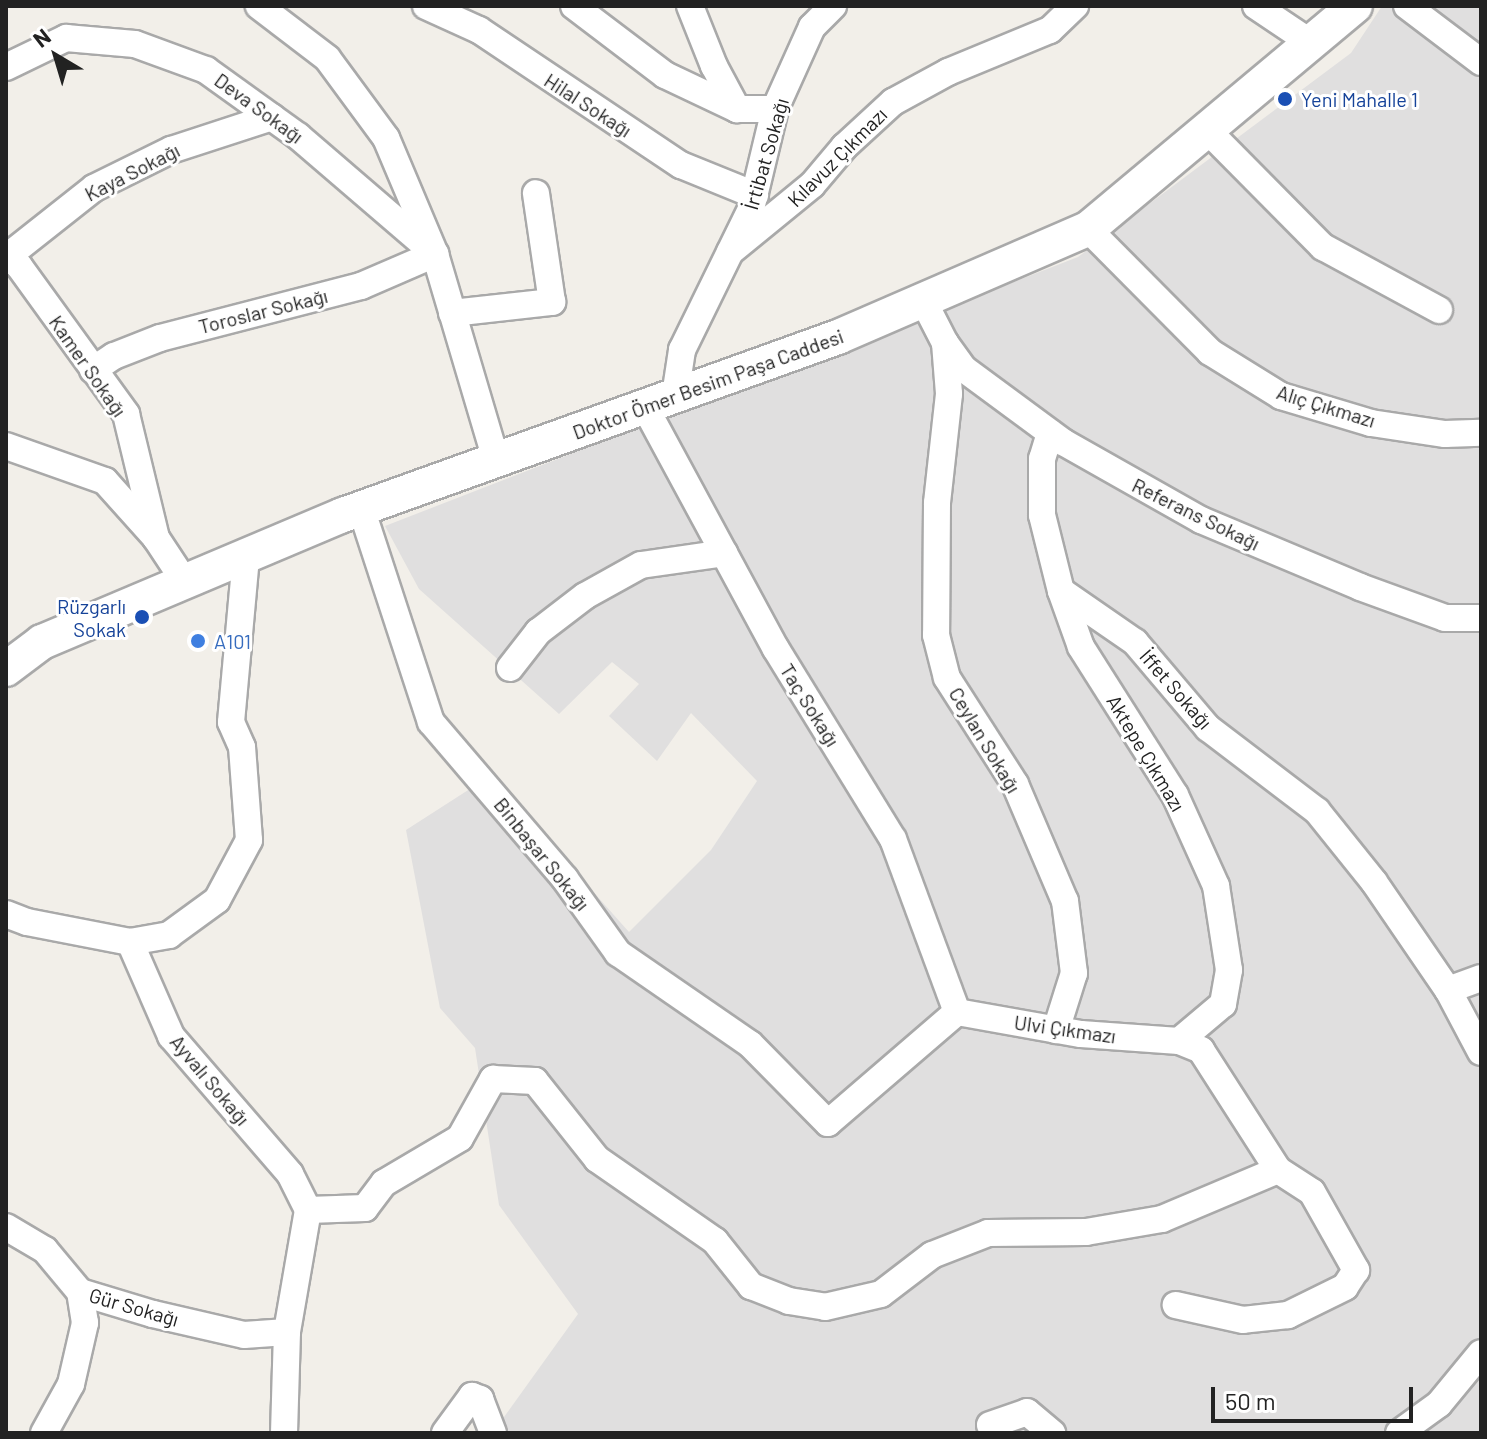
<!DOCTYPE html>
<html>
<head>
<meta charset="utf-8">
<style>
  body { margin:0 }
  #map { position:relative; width:1487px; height:1439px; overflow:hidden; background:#f2efe9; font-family:Barlow,sans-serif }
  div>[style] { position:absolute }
  .residential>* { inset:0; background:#e0dfdf }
  .roads { filter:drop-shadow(2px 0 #a9a9a9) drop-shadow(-2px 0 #a9a9a9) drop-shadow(0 2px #a9a9a9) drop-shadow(0 -2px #a9a9a9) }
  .minor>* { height:26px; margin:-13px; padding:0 13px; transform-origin:13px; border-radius:13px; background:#fff }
  .tertiary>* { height:34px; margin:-17px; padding:0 17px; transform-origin:17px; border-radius:17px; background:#fff }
  .dots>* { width:22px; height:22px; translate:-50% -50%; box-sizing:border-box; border:4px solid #fff; border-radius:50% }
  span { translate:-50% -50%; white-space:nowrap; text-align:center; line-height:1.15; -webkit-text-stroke:6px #fff; paint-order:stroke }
  .transit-label { font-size:20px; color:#164399 }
  .left { translate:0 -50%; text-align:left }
  .right { translate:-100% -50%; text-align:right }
  .street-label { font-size:20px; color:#222 }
  .shop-label { font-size:20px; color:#366cbe }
  .frame { position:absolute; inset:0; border:8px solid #222; pointer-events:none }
  .north { position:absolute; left:16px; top:16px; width:80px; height:80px; -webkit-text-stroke:6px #fff; paint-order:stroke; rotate:322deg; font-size:22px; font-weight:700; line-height:32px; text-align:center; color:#222 }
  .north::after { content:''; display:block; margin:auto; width:28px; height:36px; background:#222; clip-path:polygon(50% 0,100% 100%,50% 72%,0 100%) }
  .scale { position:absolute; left:1211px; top:1387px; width:202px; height:36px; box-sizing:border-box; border:4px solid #222; border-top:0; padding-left:10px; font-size:24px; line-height:28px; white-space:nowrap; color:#222; -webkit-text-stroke:6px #fff; paint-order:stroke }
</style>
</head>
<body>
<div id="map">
  <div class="residential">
    <i style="clip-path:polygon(1382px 6px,1481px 6px,1481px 1433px,505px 1433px,499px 1424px,578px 1314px,499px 1205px,475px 1048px,440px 1008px,406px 830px,490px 776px,629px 932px,711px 850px,757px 781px,691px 713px,657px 761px,609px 716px,639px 684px,612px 662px,559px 714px,419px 589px,385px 526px,1078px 257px,1351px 53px)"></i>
  </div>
  <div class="roads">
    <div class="minor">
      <i style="left:426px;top:6px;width:58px;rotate:24.4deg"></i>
      <i style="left:479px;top:30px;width:243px;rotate:33.8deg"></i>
      <i style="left:681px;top:165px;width:80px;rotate:22.1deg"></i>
      <i style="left:574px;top:6px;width:114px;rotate:37.2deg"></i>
      <i style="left:665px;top:75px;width:80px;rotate:25.3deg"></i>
      <i style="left:737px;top:109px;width:38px"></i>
      <i style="left:690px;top:6px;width:65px;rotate:68.2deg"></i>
      <i style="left:714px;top:66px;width:49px;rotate:61.9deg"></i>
      <i style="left:1256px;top:6px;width:66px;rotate:33.9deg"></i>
      <i style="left:1407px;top:6px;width:93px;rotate:37.1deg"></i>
      <i style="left:6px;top:67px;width:67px;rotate:-25.8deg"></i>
      <i style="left:66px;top:38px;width:69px;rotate:5deg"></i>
      <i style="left:135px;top:44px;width:76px;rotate:20.1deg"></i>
      <i style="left:206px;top:70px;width:113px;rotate:35.7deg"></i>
      <i style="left:298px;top:136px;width:181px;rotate:40.7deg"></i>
      <i style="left:435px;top:254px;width:215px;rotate:73.5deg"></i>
      <i style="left:1209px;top:132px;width:162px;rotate:45.3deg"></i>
      <i style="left:1323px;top:247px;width:132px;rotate:28.5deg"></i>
      <i style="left:1088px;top:229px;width:173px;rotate:45.2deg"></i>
      <i style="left:1210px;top:352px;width:84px;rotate:31.8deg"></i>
      <i style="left:1281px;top:396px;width:94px;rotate:16.7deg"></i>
      <i style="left:1371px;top:423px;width:75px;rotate:8.5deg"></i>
      <i style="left:1445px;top:434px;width:36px;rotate:-2deg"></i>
      <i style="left:730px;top:252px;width:106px;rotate:-39.3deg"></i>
      <i style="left:812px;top:185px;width:50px;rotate:-49.9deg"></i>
      <i style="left:844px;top:147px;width:67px;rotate:-42.6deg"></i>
      <i style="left:893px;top:102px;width:63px;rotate:-28.6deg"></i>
      <i style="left:948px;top:72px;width:110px;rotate:-22.4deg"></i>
      <i style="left:1050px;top:30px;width:35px;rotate:-44deg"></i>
      <i style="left:6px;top:254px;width:18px;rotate:43deg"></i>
      <i style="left:19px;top:266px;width:183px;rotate:54.1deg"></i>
      <i style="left:126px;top:414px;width:128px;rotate:76.4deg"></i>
      <i style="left:8px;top:256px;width:110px;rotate:-38.3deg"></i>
      <i style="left:94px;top:188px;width:86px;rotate:-26.3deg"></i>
      <i style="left:171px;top:150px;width:106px;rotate:-18.1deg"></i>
      <i style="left:924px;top:302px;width:46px;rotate:62.9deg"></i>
      <i style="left:945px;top:343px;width:51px;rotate:85.5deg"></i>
      <i style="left:949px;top:394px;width:110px;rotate:96.3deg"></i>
      <i style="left:937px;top:503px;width:132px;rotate:90.4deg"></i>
      <i style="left:936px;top:635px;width:44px;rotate:75.7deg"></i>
      <i style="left:947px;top:678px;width:126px;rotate:57.3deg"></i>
      <i style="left:1015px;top:784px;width:127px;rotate:66.9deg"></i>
      <i style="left:1065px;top:901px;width:73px;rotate:82.9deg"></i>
      <i style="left:1074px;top:973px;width:60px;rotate:107.5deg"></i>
      <i style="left:452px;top:313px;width:101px;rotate:-6.3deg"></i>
      <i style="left:552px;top:302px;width:110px;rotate:-98.4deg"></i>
      <i style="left:945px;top:343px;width:32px;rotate:54deg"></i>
      <i style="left:964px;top:369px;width:123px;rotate:36.4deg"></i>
      <i style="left:1063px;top:442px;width:159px;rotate:29.5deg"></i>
      <i style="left:1201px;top:520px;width:173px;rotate:22.8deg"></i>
      <i style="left:1360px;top:587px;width:90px;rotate:20deg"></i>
      <i style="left:1445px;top:618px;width:36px"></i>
      <i style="left:93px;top:370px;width:25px;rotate:-34deg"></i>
      <i style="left:114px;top:356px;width:49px;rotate:-21.4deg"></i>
      <i style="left:160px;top:338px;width:208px;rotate:-14.5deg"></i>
      <i style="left:361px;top:286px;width:81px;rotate:-23.4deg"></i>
      <i style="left:435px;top:254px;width:126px;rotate:-112.9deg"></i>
      <i style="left:386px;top:138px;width:99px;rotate:-126.4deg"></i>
      <i style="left:327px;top:58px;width:86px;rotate:-142.6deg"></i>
      <i style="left:675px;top:396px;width:47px;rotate:-81.3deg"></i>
      <i style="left:682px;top:350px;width:157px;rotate:-63.9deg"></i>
      <i style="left:751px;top:209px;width:103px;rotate:-76.5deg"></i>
      <i style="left:775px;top:109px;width:90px;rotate:-65.7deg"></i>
      <i style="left:812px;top:27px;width:30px;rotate:-45deg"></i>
      <i style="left:645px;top:407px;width:275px;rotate:61.6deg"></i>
      <i style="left:776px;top:649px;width:223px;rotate:58.4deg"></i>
      <i style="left:893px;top:839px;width:184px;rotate:69.7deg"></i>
      <i style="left:1050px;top:433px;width:27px;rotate:107deg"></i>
      <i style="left:1042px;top:459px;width:56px;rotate:90deg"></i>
      <i style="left:1042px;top:515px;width:78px;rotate:76deg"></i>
      <i style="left:1061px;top:591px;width:90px;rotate:34.6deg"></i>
      <i style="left:1135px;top:642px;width:113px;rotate:49.7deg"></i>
      <i style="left:1208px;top:728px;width:137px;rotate:37.3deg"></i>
      <i style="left:1317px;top:811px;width:91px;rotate:51.2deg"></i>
      <i style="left:1374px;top:882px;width:131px;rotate:55.6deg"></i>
      <i style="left:1448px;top:990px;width:70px;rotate:62deg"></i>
      <i style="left:6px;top:446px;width:105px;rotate:19.5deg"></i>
      <i style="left:105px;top:481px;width:76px;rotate:48.2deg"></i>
      <i style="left:156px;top:538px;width:53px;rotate:56.6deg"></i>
      <i style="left:361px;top:508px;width:225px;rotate:71.9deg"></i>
      <i style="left:431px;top:722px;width:206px;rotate:49.5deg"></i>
      <i style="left:565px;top:879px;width:91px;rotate:54.4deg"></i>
      <i style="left:618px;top:953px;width:160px;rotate:34.6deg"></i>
      <i style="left:750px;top:1044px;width:111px;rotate:45.4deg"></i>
      <i style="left:828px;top:1123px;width:170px;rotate:-40.7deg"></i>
      <i style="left:957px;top:1012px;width:126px;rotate:10.1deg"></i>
      <i style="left:1081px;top:1034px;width:98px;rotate:4.1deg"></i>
      <i style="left:1179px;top:1041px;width:24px;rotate:22deg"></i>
      <i style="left:1201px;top:1050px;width:143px;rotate:57.3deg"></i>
      <i style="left:1278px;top:1170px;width:40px;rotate:32.9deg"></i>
      <i style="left:1312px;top:1192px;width:90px;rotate:60.6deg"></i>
      <i style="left:1356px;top:1270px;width:20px;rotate:123deg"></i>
      <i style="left:1345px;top:1287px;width:64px;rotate:153.8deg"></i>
      <i style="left:1288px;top:1315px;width:45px;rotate:173.7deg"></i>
      <i style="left:1243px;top:1320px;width:69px;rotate:-167.4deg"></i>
      <i style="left:1061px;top:591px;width:59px;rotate:70.3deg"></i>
      <i style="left:1081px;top:647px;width:175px;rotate:57.6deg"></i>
      <i style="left:1175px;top:795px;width:100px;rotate:65.7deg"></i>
      <i style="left:1216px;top:886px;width:85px;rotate:81.2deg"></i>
      <i style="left:1229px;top:970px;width:35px;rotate:100deg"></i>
      <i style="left:1223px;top:1004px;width:57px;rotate:139.9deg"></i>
      <i style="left:510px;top:668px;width:46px;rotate:-52.1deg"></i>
      <i style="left:538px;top:632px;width:59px;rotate:-37.5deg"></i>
      <i style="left:585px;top:596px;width:64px;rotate:-29deg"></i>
      <i style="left:641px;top:565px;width:84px;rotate:-8.2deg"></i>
      <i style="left:6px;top:914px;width:22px;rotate:21deg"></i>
      <i style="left:27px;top:922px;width:105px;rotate:11deg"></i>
      <i style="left:130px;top:942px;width:40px;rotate:-10deg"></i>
      <i style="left:169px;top:935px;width:59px;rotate:-36.1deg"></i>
      <i style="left:217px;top:900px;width:68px;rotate:-61.9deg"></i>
      <i style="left:249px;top:840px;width:93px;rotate:-94.3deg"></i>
      <i style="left:242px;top:747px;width:27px;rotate:-114deg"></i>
      <i style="left:231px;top:722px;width:166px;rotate:-84.8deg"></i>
      <i style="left:130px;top:942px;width:103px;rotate:66.4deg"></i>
      <i style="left:171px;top:1036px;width:182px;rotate:49.2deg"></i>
      <i style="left:290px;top:1174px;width:40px;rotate:63.4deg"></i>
      <i style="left:308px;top:1210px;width:124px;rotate:99.8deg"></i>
      <i style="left:287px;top:1332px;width:101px;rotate:91.7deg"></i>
      <i style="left:1448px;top:990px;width:35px;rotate:-20deg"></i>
      <i style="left:308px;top:1210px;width:57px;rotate:-2deg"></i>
      <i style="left:365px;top:1208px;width:31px;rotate:-53deg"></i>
      <i style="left:384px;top:1183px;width:88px;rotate:-30.6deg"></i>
      <i style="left:460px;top:1138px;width:68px;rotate:-60.8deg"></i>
      <i style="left:493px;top:1079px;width:42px;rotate:2.7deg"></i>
      <i style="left:535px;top:1081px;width:100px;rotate:51.5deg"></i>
      <i style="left:597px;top:1159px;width:144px;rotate:34.8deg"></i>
      <i style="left:715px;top:1241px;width:58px;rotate:51.3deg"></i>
      <i style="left:751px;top:1286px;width:41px;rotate:21.5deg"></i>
      <i style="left:789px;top:1301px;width:36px;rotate:9deg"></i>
      <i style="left:825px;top:1307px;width:57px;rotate:-13.1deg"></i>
      <i style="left:881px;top:1294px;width:64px;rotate:-37.4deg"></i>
      <i style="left:932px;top:1255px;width:60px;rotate:-21.4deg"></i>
      <i style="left:988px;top:1233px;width:98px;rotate:-0.6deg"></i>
      <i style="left:1086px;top:1232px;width:77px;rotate:-9.7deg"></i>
      <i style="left:1162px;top:1219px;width:126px;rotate:-22.9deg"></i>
      <i style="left:6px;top:1227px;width:45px;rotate:30.5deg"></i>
      <i style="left:45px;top:1250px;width:55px;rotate:50.2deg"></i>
      <i style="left:80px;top:1292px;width:76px;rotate:16.8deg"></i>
      <i style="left:153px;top:1314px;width:93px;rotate:13deg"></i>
      <i style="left:244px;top:1335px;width:43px;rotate:-4deg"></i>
      <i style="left:990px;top:1425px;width:39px;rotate:-19deg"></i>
      <i style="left:1027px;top:1412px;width:33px;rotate:40deg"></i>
      <i style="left:44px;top:1433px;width:56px;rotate:-61.1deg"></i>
      <i style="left:71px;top:1384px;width:63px;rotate:-77.1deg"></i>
      <i style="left:85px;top:1323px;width:31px;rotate:-99deg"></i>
      <i style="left:445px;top:1433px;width:46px;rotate:-53.9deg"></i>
      <i style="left:472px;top:1396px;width:9px;rotate:21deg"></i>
      <i style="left:480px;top:1399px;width:36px;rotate:69deg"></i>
      <i style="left:1399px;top:1433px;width:49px;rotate:-35.9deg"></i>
      <i style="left:1439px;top:1404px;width:66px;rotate:-50.5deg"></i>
    </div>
    <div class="tertiary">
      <i style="left:6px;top:669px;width:45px;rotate:-36.9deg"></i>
      <i style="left:42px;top:642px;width:327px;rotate:-22.9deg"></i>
      <i style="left:343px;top:515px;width:526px;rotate:-19.78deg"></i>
      <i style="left:838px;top:337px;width:272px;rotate:-23.4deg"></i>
      <i style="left:1088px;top:229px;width:348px;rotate:-39.9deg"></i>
    </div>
  </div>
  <div class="dots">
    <i style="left:1285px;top:99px;background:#1a4fb4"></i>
    <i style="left:142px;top:617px;background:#1a4fb4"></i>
    <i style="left:198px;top:641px;background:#3f7fe0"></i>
  </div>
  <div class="transit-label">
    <span class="left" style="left:1301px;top:99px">Yeni Mahalle 1</span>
    <span class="right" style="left:126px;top:618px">Rüzgarlı<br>Sokak</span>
  </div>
  <div class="street-label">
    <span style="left:588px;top:105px;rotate:33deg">Hilal Sokağı</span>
    <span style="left:259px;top:108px;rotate:36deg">Deva Sokağı</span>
    <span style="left:766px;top:154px;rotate:-74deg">İrtibat Sokağı</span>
    <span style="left:837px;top:157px;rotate:-45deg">Kılavuz Çıkmazı</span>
    <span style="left:132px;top:172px;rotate:-27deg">Kaya Sokağı</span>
    <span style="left:263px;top:311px;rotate:-14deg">Toroslar Sokağı</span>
    <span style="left:88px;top:366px;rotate:55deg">Kamer Sokağı</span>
    <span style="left:708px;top:384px;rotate:-20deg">Doktor Ömer Besim Paşa Caddesi</span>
    <span style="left:1326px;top:406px;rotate:17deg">Alıç Çıkmazı</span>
    <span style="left:1196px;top:514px;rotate:26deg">Referans Sokağı</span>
    <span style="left:1176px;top:689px;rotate:49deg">İffet Sokağı</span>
    <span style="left:810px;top:705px;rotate:58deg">Taç Sokağı</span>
    <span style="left:985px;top:740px;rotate:59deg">Ceylan Sokağı</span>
    <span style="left:1146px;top:753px;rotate:59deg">Aktepe Çıkmazı</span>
    <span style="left:542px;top:854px;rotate:51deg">Binbaşar Sokağı</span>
    <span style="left:1065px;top:1029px;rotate:8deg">Ulvi Çıkmazı</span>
    <span style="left:210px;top:1080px;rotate:50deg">Ayvalı Sokağı</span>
    <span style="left:134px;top:1307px;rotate:16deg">Gür Sokağı</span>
  </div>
  <div class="shop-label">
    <span class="left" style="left:214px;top:641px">A101</span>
  </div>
  <div class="frame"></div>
  <div class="north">N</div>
  <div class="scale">50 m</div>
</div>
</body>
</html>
